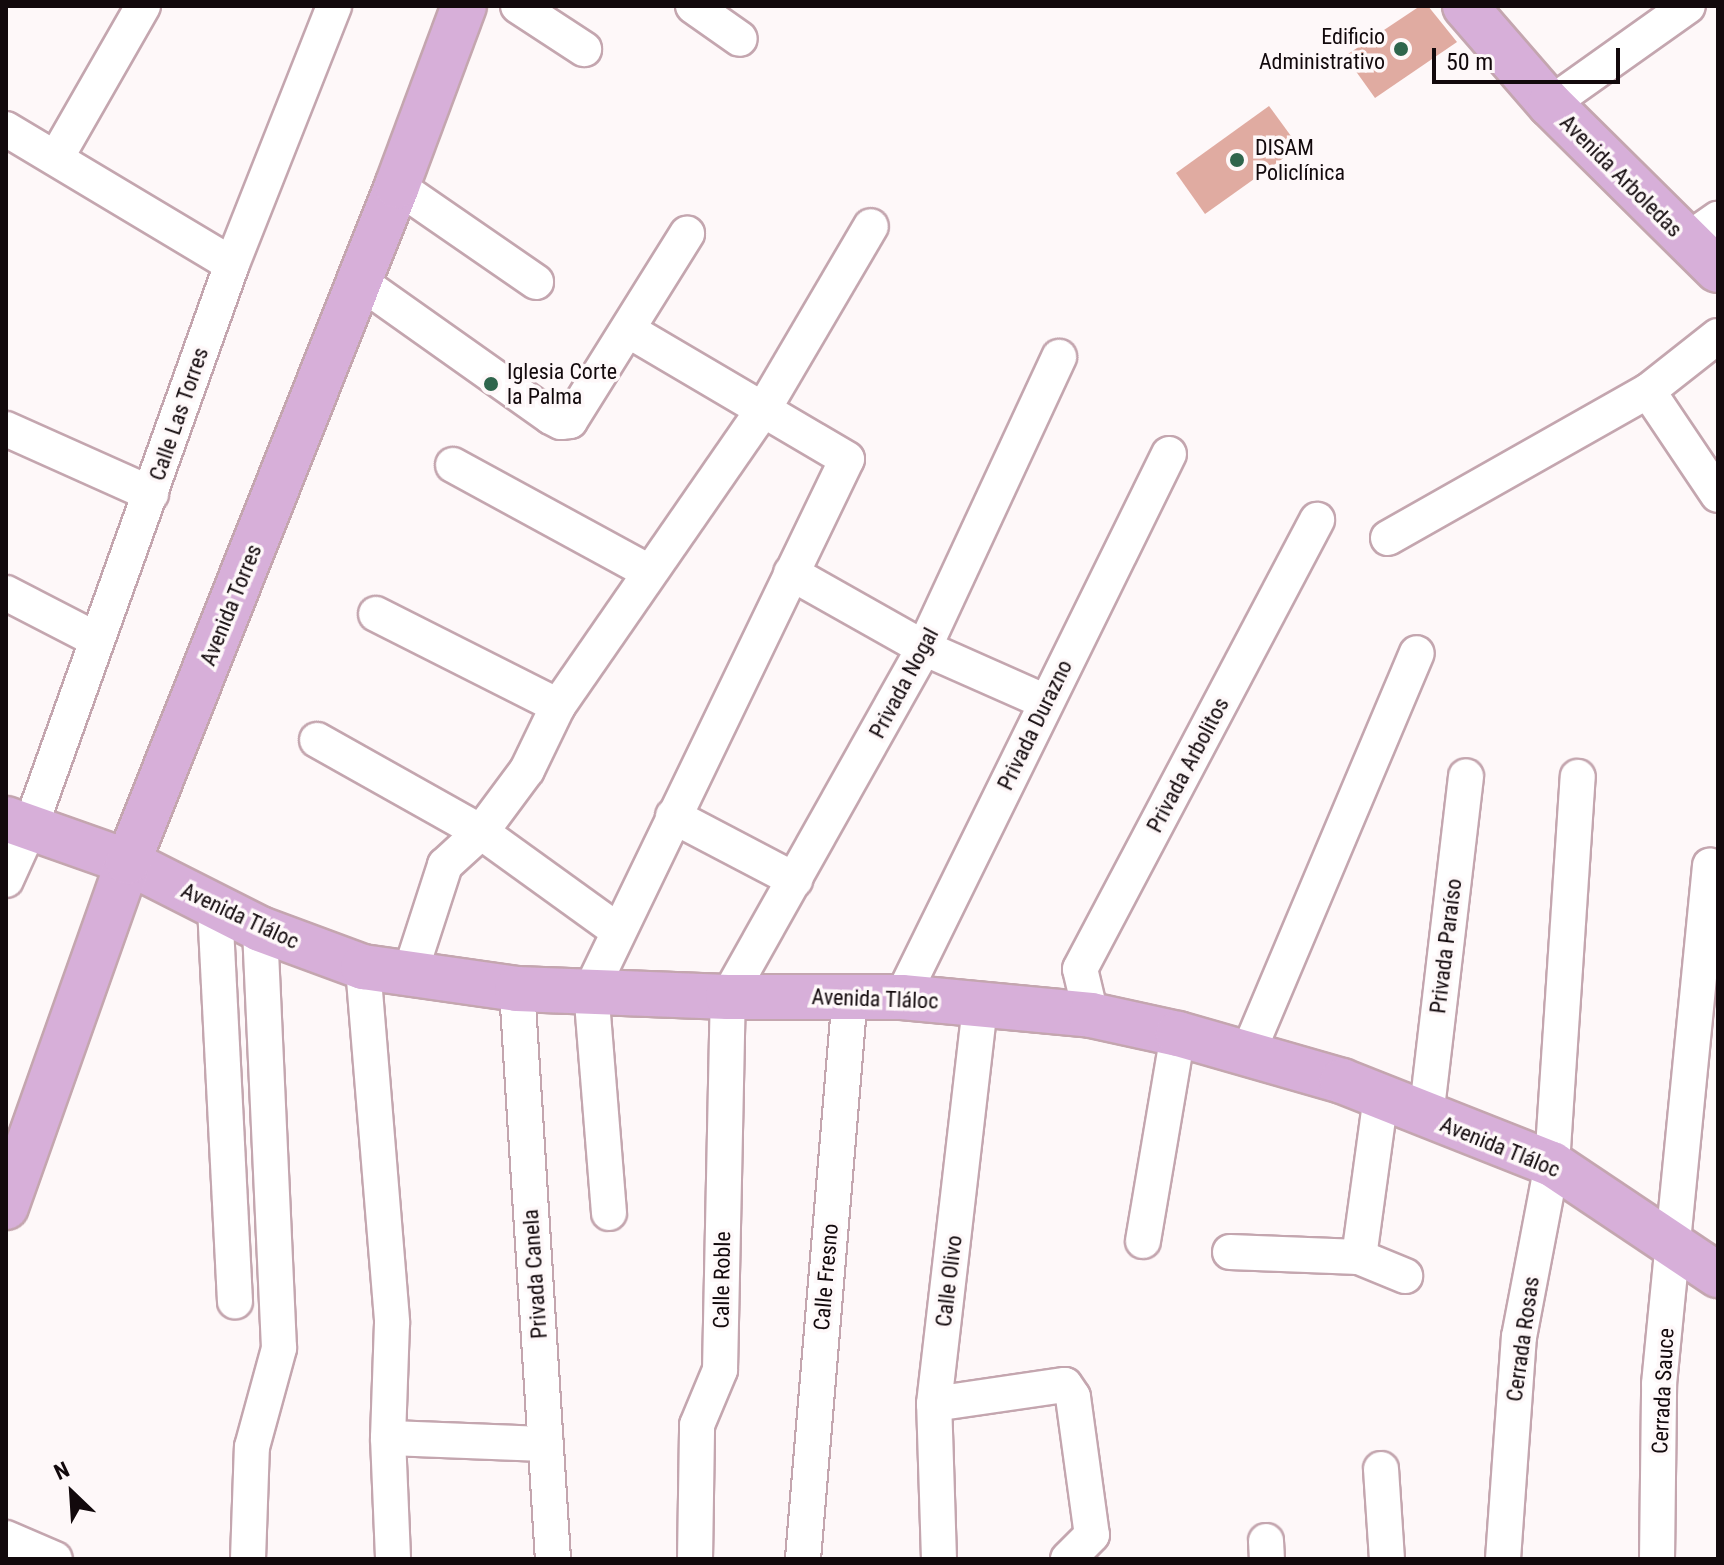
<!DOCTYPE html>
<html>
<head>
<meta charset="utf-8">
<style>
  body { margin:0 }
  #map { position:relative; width:1724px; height:1565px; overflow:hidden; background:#fef8f9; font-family:"Roboto Condensed",sans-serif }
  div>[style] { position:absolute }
  .building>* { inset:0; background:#e0aba1 }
  .roads { filter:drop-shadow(2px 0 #c4a6af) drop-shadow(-2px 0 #c4a6af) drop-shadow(0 2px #c4a6af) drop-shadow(0 -2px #c4a6af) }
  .minor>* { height:34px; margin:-17px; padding:0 17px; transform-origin:17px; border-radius:17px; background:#fff }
  .major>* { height:44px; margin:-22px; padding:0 22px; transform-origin:22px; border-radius:22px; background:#d7afd9 }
  .dots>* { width:22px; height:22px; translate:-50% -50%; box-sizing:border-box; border:4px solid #fef8f9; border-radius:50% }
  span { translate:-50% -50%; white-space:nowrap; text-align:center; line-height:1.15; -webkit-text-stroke:7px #fef8f9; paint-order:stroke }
  .poi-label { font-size:22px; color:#12090c }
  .right { translate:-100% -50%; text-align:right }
  .left { translate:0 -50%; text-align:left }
  .street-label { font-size:22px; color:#12090c }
  .frame { position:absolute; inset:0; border:8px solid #12090c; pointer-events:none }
  .north { position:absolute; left:32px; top:1453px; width:80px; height:80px; -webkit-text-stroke:6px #fef8f9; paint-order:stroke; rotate:335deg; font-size:22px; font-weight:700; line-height:32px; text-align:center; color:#12090c }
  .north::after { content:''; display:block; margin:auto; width:28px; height:36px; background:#12090c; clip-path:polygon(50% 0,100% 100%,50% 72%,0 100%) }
  .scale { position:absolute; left:1432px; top:48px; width:188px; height:36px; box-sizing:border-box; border:4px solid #12090c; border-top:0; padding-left:10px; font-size:24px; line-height:28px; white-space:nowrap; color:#12090c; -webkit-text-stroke:6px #fef8f9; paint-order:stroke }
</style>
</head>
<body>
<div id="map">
  <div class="building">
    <i style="clip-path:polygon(1420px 6px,1428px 6px,1457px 42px,1375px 98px,1345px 56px)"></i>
    <i style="clip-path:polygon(1269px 106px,1299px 147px,1205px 214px,1176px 173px)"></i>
  </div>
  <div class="roads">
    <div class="minor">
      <i style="left:518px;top:6px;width:79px;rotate:33.1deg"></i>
      <i style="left:693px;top:6px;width:57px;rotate:35.1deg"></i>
      <i style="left:1550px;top:104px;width:169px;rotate:-35.4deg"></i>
      <i style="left:6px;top:129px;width:263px;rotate:30.9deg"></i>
      <i style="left:56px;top:158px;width:175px;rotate:-60.2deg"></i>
      <i style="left:397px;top:186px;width:169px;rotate:34.6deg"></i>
      <i style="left:1686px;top:241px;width:39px;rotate:-35deg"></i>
      <i style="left:359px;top:281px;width:235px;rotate:35.3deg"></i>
      <i style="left:551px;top:417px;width:11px;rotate:27deg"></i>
      <i style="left:561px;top:422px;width:9px;rotate:-6deg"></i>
      <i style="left:570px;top:421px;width:221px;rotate:-58deg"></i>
      <i style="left:1648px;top:391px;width:125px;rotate:56.1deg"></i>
      <i style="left:6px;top:429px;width:159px;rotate:24.1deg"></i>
      <i style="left:453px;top:465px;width:223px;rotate:28.6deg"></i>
      <i style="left:1388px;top:538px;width:299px;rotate:-29.5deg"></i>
      <i style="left:1648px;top:391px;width:89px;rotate:-38.2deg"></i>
      <i style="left:791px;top:573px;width:153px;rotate:29.4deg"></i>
      <i style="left:924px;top:648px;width:133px;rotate:23.9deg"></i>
      <i style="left:6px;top:593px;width:100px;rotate:27.3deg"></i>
      <i style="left:376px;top:614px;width:204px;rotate:26.8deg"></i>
      <i style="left:317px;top:740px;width:188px;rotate:29.3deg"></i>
      <i style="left:481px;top:832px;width:168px;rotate:35.8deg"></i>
      <i style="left:673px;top:816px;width:138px;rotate:27.7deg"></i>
      <i style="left:6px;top:880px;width:60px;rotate:-65.6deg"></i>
      <i style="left:31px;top:825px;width:596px;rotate:-70.29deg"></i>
      <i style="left:232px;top:264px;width:277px;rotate:-68.4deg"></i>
      <i style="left:215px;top:907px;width:395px;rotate:87.1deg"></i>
      <i style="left:363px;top:967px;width:357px;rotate:85.3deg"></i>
      <i style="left:392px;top:1323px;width:115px;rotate:92deg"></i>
      <i style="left:388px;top:1438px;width:121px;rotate:87.6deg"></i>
      <i style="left:410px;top:973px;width:114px;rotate:-72deg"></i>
      <i style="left:445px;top:865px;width:49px;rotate:-42.5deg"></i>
      <i style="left:481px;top:832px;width:77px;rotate:-53.4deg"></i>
      <i style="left:527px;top:770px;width:71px;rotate:-64.2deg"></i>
      <i style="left:558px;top:706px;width:360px;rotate:-55.3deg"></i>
      <i style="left:763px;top:410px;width:213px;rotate:-59.6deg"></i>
      <i style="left:517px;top:989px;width:571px;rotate:86.39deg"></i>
      <i style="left:902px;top:997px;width:605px;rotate:-63.82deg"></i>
      <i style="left:1091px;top:1015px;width:47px;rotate:-103.4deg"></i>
      <i style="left:1080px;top:969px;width:508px;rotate:-62.17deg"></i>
      <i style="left:1247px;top:1055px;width:436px;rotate:-67.1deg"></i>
      <i style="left:1426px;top:1117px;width:343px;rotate:-83.3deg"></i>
      <i style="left:609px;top:1213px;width:224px;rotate:-94.6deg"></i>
      <i style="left:591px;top:990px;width:589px;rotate:-64.26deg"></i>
      <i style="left:847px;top:459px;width:254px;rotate:-149.5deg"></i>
      <i style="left:1143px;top:1241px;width:210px;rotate:-80.4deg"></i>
      <i style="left:1230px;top:1252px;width:129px;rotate:2.2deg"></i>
      <i style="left:1359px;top:1257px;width:50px;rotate:22.4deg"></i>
      <i style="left:1359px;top:1257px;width:162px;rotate:-82.2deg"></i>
      <i style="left:934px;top:1404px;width:132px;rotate:-8.3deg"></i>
      <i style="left:1065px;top:1385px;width:14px;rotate:56deg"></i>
      <i style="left:1073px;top:1397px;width:139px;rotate:82.2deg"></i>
      <i style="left:1092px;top:1535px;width:34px;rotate:135deg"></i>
      <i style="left:388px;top:1438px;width:158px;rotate:2.2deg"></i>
      <i style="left:1381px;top:1469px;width:90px;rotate:86.2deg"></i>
      <i style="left:6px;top:1538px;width:53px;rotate:23.2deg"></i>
      <i style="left:1266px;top:1541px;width:18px;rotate:87deg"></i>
      <i style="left:248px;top:1559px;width:112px;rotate:-88deg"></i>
      <i style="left:252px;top:1447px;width:103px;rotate:-74.7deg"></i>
      <i style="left:279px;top:1348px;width:419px;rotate:-92.6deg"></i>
      <i style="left:695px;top:1559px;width:134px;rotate:-89.1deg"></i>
      <i style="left:697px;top:1425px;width:60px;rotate:-67.3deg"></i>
      <i style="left:720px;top:1370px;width:373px;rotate:-88.8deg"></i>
      <i style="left:728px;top:997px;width:400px;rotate:-60.7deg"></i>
      <i style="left:924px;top:648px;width:321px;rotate:-65.1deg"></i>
      <i style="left:803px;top:1559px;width:566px;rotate:-85.24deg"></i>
      <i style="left:939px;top:1559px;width:155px;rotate:-91.8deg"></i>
      <i style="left:934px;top:1404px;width:402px;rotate:-83.4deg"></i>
      <i style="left:1503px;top:1559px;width:223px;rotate:-85.9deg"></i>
      <i style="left:1519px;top:1337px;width:176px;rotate:-79.2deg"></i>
      <i style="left:1552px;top:1164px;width:388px;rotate:-86.2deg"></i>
      <i style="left:1657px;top:1559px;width:175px;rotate:-89.3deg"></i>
      <i style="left:1659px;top:1384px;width:521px;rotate:-84.38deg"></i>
    </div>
    <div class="major">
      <i style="left:1465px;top:6px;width:130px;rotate:49.1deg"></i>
      <i style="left:1550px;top:104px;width:236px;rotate:44.7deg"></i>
      <i style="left:6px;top:819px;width:129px;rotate:19.4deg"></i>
      <i style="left:128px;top:862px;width:148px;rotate:26.9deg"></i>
      <i style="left:260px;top:929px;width:110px;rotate:20.3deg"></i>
      <i style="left:363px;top:967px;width:156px;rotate:8.1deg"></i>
      <i style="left:517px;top:989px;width:211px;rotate:2.2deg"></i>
      <i style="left:728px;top:997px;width:174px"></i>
      <i style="left:902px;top:997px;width:190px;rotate:5.4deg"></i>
      <i style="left:1091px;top:1015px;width:89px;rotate:12.3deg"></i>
      <i style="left:1178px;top:1034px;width:171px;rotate:16deg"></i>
      <i style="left:1342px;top:1081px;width:226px;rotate:21.6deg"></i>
      <i style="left:1552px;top:1164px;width:200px;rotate:33.8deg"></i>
      <i style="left:6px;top:1207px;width:366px;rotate:-70.5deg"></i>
      <i style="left:128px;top:862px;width:728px;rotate:-68.3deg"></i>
      <i style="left:397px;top:186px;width:192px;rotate:-69.6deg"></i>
    </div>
  </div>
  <div class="dots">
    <i style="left:1401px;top:49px;background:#2f654c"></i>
    <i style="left:1237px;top:160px;background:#2f654c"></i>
    <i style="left:491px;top:384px;background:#2f654c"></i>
  </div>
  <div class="poi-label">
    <span class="right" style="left:1385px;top:49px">Edificio<br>Administrativo</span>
    <span class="left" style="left:1255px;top:160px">DISAM<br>Policlínica</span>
    <span class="left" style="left:507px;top:384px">Iglesia Corte<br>la Palma</span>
  </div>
  <div class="street-label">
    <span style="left:1621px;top:176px;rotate:45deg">Avenida Arboledas</span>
    <span style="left:179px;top:414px;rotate:-71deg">Calle Las Torres</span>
    <span style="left:231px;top:605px;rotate:-68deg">Avenida Torres</span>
    <span style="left:904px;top:683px;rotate:-62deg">Privada Nogal</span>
    <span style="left:1035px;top:725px;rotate:-64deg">Privada Durazno</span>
    <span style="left:1188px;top:765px;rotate:-62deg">Privada Arbolitos</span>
    <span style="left:240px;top:916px;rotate:25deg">Avenida Tláloc</span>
    <span style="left:1446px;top:946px;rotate:-83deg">Privada Paraíso</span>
    <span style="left:875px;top:999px;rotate:2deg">Avenida Tláloc</span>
    <span style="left:1500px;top:1147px;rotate:22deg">Avenida Tláloc</span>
    <span style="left:535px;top:1274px;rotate:-94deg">Privada Canela</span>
    <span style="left:826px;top:1277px;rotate:-85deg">Calle Fresno</span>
    <span style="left:722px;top:1280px;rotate:-89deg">Calle Roble</span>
    <span style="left:949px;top:1281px;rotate:-83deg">Calle Olivo</span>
    <span style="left:1523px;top:1339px;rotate:-82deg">Cerrada Rosas</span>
    <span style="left:1663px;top:1391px;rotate:-87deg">Cerrada Sauce</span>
  </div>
  <div class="frame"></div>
  <div class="north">N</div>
  <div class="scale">50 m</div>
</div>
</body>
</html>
